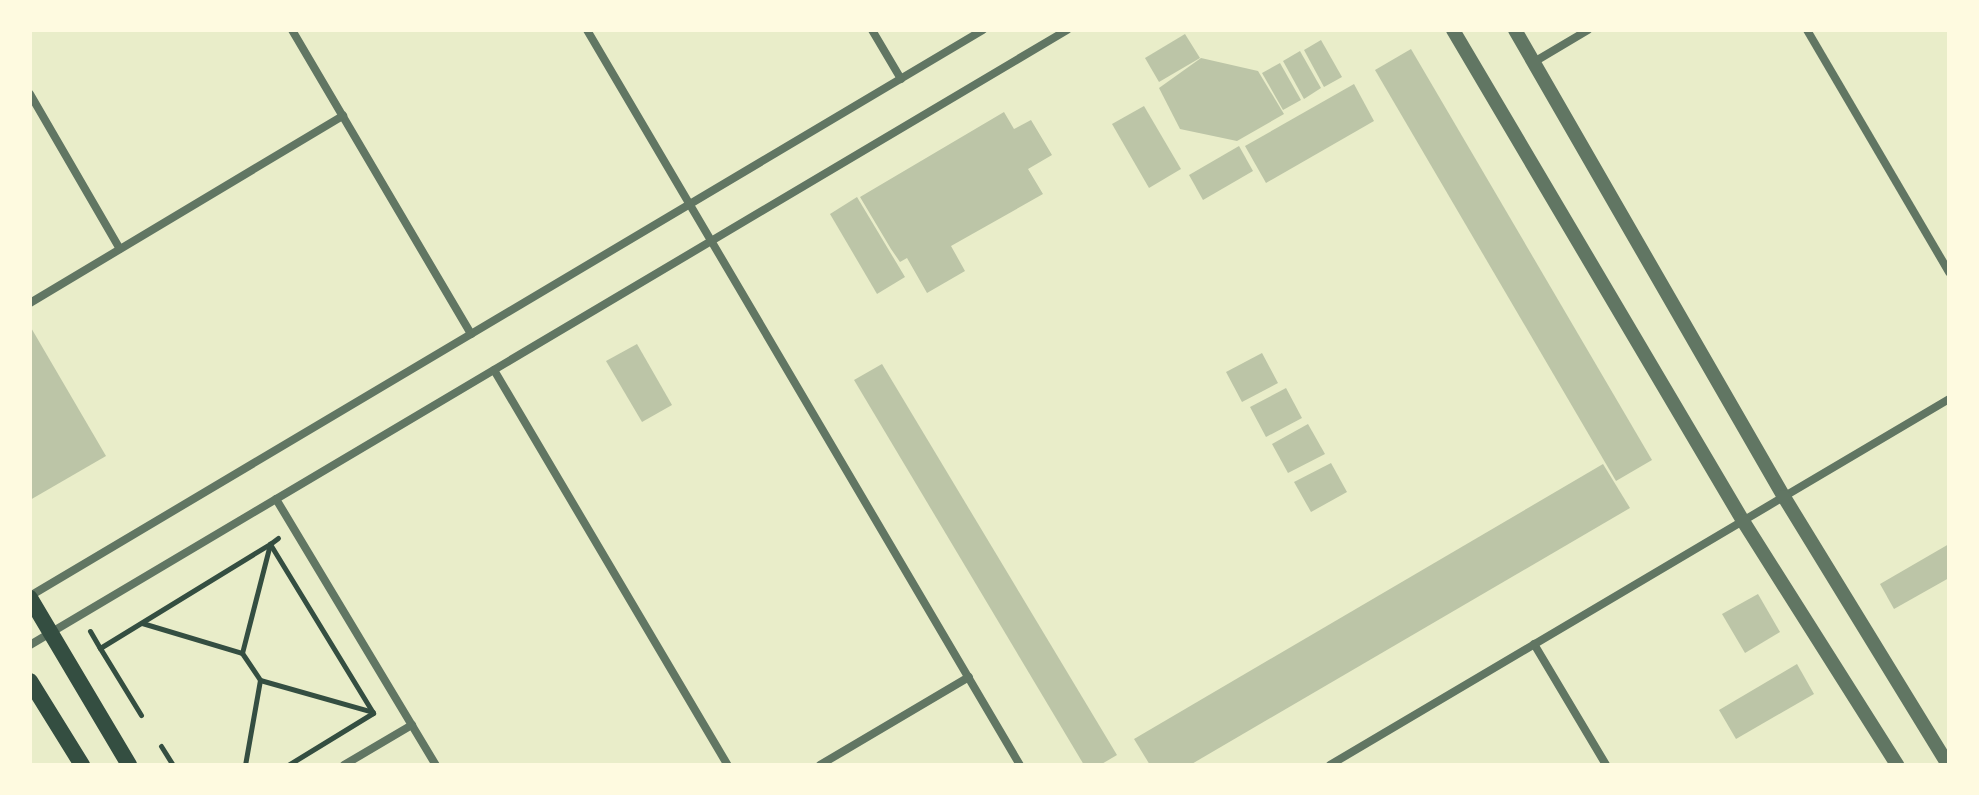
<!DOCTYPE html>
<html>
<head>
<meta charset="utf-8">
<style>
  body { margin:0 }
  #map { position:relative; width:1979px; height:795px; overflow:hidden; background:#e9edc9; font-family:Arial,sans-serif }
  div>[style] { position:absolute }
  .building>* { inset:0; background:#bcc5a7 }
  .path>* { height:5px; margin:-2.5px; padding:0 2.5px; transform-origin:2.5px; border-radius:2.5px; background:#344e41 }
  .minor>* { height:8px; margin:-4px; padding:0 4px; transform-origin:4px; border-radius:4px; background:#617663 }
  .tertiary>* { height:14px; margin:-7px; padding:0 7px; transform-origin:7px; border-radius:7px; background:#617663 }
  .secondary>* { height:16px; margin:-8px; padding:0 8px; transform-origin:8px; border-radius:8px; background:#344e41 }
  span { translate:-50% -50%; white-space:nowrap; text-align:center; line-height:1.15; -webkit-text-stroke:6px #fefae0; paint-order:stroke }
  .frame { position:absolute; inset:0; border:32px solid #fefae0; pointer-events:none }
</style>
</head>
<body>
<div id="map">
  <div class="building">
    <i style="clip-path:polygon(1185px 34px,1200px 58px,1159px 82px,1145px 58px)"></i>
    <i style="clip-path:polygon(1321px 40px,1342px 77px,1324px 87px,1304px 50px)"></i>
    <i style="clip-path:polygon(1411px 49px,1652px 460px,1616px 481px,1375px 70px)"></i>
    <i style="clip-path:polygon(1300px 51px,1321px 88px,1304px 99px,1283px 61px)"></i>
    <i style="clip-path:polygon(1201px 58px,1258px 71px,1284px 114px,1237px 141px,1180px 129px,1159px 88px)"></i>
    <i style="clip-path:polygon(1280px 63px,1301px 100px,1283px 110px,1262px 73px)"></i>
    <i style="clip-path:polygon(1354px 84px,1374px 121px,1266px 183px,1245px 146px)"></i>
    <i style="clip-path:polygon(1144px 106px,1181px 169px,1149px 188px,1112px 124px)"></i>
    <i style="clip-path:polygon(1004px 112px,1014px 129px,1031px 120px,1052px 155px,1028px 169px,1043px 194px,951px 246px,965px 271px,927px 293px,907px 258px,900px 262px,891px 249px,860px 197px)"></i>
    <i style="clip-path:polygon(1239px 146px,1253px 171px,1203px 200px,1189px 175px)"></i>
    <i style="clip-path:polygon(857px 197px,905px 277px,877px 294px,830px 214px)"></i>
    <i style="clip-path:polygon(30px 326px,106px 456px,30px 500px)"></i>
    <i style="clip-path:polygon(637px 344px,672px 405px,642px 422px,606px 361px)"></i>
    <i style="clip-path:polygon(1262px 353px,1278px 383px,1242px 402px,1226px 372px)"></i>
    <i style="clip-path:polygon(882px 364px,1117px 755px,1100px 765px,1084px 765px,854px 380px)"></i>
    <i style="clip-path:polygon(1286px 388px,1302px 418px,1266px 437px,1250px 407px)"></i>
    <i style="clip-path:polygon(1308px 424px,1325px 454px,1288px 473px,1272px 444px)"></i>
    <i style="clip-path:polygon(1331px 463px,1347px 492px,1311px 512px,1294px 482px)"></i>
    <i style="clip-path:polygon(1603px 464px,1630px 508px,1190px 765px,1150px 765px,1134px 739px)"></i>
    <i style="clip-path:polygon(1949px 544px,1949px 578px,1894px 609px,1880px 584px)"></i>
    <i style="clip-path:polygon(1758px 594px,1780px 632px,1745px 653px,1722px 614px)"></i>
    <i style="clip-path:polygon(1797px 664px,1814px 694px,1736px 739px,1719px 710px)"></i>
  </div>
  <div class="path">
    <i style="left:142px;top:623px;width:104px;rotate:16.7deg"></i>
    <i style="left:242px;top:653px;width:32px;rotate:56deg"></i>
    <i style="left:260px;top:680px;width:117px;rotate:15.8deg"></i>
    <i style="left:90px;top:631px;width:20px;rotate:60deg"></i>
    <i style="left:242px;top:653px;width:113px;rotate:-75.6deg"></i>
    <i style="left:270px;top:544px;width:10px;rotate:-37deg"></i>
    <i style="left:141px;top:715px;width:79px;rotate:-121.5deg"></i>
    <i style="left:100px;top:648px;width:199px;rotate:-31.5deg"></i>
    <i style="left:270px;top:544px;width:198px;rotate:58.6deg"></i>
    <i style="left:373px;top:713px;width:100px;rotate:148.5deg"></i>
    <i style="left:161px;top:746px;width:22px;rotate:58deg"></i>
    <i style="left:245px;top:765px;width:86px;rotate:-80deg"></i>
  </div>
  <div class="minor">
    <i style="left:292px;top:30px;width:353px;rotate:59.5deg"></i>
    <i style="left:587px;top:30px;width:853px;rotate:59.5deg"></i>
    <i style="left:872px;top:30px;width:57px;rotate:59.4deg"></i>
    <i style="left:1807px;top:30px;width:281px;rotate:59.6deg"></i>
    <i style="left:1534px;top:62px;width:63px;rotate:-30.7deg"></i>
    <i style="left:30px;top:94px;width:179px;rotate:59.9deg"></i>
    <i style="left:30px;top:303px;width:365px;rotate:-30.9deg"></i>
    <i style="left:494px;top:370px;width:459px;rotate:59.4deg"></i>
    <i style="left:276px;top:499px;width:310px;rotate:59deg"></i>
    <i style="left:30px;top:596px;width:1108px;rotate:-30.71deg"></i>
    <i style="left:1534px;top:644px;width:141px;rotate:59.2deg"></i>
    <i style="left:30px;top:645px;width:1206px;rotate:-30.67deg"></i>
    <i style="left:344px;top:765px;width:79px;rotate:-30.5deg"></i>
    <i style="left:820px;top:765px;width:173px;rotate:-30.6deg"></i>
    <i style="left:1330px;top:765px;width:719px;rotate:-30.59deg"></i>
  </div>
  <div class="tertiary">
    <i style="left:1453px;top:30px;width:570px;rotate:59.43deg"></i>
    <i style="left:1743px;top:521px;width:289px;rotate:57.7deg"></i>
    <i style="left:1515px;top:30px;width:539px;rotate:60.06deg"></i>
    <i style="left:1784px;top:497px;width:314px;rotate:58.5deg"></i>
  </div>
  <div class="secondary">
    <i style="left:30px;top:598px;width:194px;rotate:59.3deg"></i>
    <i style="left:30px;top:681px;width:99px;rotate:58.2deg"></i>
  </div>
  <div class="frame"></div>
</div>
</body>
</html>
